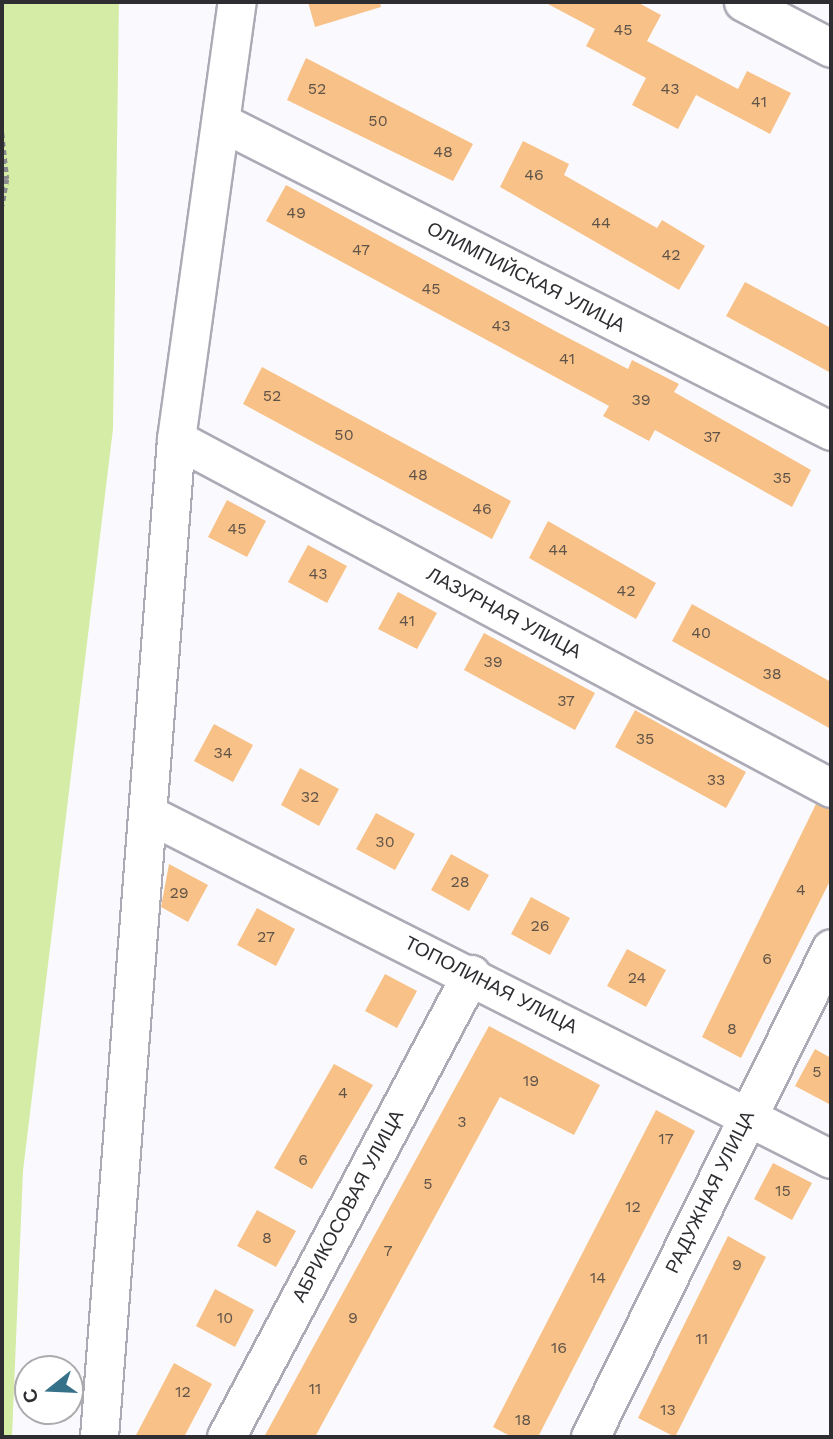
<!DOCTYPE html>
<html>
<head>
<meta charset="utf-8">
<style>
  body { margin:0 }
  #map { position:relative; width:833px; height:1439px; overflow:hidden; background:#fafafe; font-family:"Work Sans",sans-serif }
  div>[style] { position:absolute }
  .green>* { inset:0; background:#d5eca7 }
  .building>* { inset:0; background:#f7c188 }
  .path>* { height:4.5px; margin-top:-2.25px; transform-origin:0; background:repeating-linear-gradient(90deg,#8c8c90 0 5px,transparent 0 8.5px) }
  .roads { filter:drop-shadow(2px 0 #abaab5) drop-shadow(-2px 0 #abaab5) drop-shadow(0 2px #abaab5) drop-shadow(0 -2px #abaab5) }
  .minor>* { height:37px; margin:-18.5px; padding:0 18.5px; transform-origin:18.5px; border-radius:18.5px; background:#fff }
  span { translate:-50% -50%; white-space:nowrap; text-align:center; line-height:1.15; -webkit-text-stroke:7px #fff; paint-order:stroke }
  .number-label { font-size:16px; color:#605348 }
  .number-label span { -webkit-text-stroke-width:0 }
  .street-label { font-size:19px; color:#2e2e32 }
  .frame { position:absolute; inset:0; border:4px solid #2e2e32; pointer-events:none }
  .north { position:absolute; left:14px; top:1355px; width:70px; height:70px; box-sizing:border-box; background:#fff; border:2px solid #ababad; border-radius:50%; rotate:252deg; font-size:19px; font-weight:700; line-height:28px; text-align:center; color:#2e2e32 }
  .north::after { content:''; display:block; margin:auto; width:24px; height:32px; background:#357189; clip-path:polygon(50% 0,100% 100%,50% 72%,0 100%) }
</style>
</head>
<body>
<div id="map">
  <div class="green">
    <i style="clip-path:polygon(2px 2px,119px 2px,113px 429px,23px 1171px,12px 1437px,2px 1437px)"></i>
  </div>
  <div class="building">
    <i style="clip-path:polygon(308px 2px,380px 2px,381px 7px,315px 27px)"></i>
    <i style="clip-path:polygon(544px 2px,637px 2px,661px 15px,647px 41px,738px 89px,747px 71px,791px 93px,770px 134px,696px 95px,678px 129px,632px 105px,646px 78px,586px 46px,595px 29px)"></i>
    <i style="clip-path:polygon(306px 58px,473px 144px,453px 181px,287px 100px)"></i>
    <i style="clip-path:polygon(523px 141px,569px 164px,564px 175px,657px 228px,662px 220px,705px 246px,679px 290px,500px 187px)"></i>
    <i style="clip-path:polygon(286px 185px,557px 332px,628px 369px,632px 360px,679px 384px,674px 392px,811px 470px,792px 507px,655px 430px,649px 441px,603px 416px,609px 406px,266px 221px)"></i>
    <i style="clip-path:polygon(745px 282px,831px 328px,831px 373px,726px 316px)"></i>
    <i style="clip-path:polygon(262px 367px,511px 501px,492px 539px,243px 404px)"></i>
    <i style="clip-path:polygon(227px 500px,266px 521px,247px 557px,208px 537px)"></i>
    <i style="clip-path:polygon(548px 521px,656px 583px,636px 619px,529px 558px)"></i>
    <i style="clip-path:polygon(308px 545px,347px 566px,327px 603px,288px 582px)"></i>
    <i style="clip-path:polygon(398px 592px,437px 613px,417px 649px,378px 629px)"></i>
    <i style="clip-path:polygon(692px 604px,831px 682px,831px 729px,672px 641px)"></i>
    <i style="clip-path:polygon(484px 633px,595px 693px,575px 730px,464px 670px)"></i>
    <i style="clip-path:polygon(635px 710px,746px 772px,726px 808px,615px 747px)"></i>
    <i style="clip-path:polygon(214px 724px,253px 745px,233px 782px,194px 761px)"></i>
    <i style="clip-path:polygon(300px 768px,339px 789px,319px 826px,281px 805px)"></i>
    <i style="clip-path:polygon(816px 804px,831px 809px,831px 879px,741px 1058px,702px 1037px)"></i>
    <i style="clip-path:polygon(376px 813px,415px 834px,395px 870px,356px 849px)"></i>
    <i style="clip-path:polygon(451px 854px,489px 875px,469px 911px,431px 890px)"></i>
    <i style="clip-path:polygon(169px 864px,208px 885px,188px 922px,161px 907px)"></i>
    <i style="clip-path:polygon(531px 897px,570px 918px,550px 955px,511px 934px)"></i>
    <i style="clip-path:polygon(257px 908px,295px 929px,276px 966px,237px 945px)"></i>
    <i style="clip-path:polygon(627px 949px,666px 970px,646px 1007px,607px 986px)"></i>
    <i style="clip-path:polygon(385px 974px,417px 991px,397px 1028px,365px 1011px)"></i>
    <i style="clip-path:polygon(489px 1026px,600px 1085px,574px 1135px,500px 1097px,315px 1437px,264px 1437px)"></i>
    <i style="clip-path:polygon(815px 1049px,831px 1058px,831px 1105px,795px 1086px)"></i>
    <i style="clip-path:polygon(334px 1064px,373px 1085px,312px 1189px,274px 1168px)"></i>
    <i style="clip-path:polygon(656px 1110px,695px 1131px,538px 1437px,512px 1437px,493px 1427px)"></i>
    <i style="clip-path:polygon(773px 1163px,812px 1183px,792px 1220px,754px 1199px)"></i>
    <i style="clip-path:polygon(257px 1210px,296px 1231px,276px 1267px,237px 1246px)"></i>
    <i style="clip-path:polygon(728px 1236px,766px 1257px,675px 1437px,638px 1418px)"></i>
    <i style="clip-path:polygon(215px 1289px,254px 1310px,235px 1347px,196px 1326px)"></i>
    <i style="clip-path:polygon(174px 1363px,212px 1384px,184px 1437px,135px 1437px)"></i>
  </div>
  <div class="path">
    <i style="left:2px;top:133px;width:46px;rotate:83.8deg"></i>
    <i style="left:7px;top:179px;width:27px;rotate:100deg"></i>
  </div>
  <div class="roads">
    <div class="minor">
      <i style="left:743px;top:2px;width:99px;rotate:27.6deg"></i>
      <i style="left:221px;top:122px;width:684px;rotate:26.86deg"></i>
      <i style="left:176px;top:439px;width:742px;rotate:28.05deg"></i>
      <i style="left:148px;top:814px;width:765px;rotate:26.8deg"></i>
      <i style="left:99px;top:1437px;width:1001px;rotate:-85.59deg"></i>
      <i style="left:176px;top:439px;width:441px;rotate:-82.1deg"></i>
      <i style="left:226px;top:1437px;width:524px;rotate:-62.11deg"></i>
      <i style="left:590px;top:1437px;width:545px;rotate:-63.76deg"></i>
    </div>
  </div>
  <div class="number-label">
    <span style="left:623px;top:30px">45</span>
    <span style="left:317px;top:89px">52</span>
    <span style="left:670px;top:89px">43</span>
    <span style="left:759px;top:102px">41</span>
    <span style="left:378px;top:121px">50</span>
    <span style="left:443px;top:152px">48</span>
    <span style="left:534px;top:175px">46</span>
    <span style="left:296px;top:213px">49</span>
    <span style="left:601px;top:223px">44</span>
    <span style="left:361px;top:250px">47</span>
    <span style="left:671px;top:255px">42</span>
    <span style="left:431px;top:289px">45</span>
    <span style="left:501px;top:326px">43</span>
    <span style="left:567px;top:359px">41</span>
    <span style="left:272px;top:396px">52</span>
    <span style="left:641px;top:400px">39</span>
    <span style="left:344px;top:435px">50</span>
    <span style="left:712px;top:437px">37</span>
    <span style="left:418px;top:475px">48</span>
    <span style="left:782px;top:478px">35</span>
    <span style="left:482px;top:509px">46</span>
    <span style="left:237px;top:529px">45</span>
    <span style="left:558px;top:550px">44</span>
    <span style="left:318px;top:574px">43</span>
    <span style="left:626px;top:591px">42</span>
    <span style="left:407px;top:621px">41</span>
    <span style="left:701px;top:633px">40</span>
    <span style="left:493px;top:662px">39</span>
    <span style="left:772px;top:674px">38</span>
    <span style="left:566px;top:701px">37</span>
    <span style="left:645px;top:739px">35</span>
    <span style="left:223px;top:753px">34</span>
    <span style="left:716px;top:780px">33</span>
    <span style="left:310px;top:797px">32</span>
    <span style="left:385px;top:842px">30</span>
    <span style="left:460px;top:882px">28</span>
    <span style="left:801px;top:890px">4</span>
    <span style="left:179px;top:893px">29</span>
    <span style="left:540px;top:926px">26</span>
    <span style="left:266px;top:937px">27</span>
    <span style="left:767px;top:959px">6</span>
    <span style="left:637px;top:978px">24</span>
    <span style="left:732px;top:1029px">8</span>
    <span style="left:817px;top:1072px">5</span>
    <span style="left:531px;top:1081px">19</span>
    <span style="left:343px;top:1093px">4</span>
    <span style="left:462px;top:1122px">3</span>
    <span style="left:666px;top:1139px">17</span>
    <span style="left:303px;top:1160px">6</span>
    <span style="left:428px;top:1184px">5</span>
    <span style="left:783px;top:1191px">15</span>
    <span style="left:633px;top:1207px">12</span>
    <span style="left:267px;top:1238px">8</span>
    <span style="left:388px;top:1251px">7</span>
    <span style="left:737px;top:1265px">9</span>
    <span style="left:598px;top:1278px">14</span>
    <span style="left:225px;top:1318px">10</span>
    <span style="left:353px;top:1318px">9</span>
    <span style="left:702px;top:1339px">11</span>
    <span style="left:559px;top:1348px">16</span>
    <span style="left:315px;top:1389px">11</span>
    <span style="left:183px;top:1392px">12</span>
    <span style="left:668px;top:1410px">13</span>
    <span style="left:523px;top:1420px">18</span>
  </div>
  <div class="street-label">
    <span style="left:526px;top:277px;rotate:27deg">ОЛИМПИЙСКАЯ УЛИЦА</span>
    <span style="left:504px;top:613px;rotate:28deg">ЛАЗУРНАЯ УЛИЦА</span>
    <span style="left:491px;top:985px;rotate:27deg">ТОПОЛИНАЯ УЛИЦА</span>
    <span style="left:710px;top:1192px;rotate:-64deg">РАДУЖНАЯ УЛИЦА</span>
    <span style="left:348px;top:1206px;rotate:-62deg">АБРИКОСОВАЯ УЛИЦА</span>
  </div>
  <div class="frame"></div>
  <div class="north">С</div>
</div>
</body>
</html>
